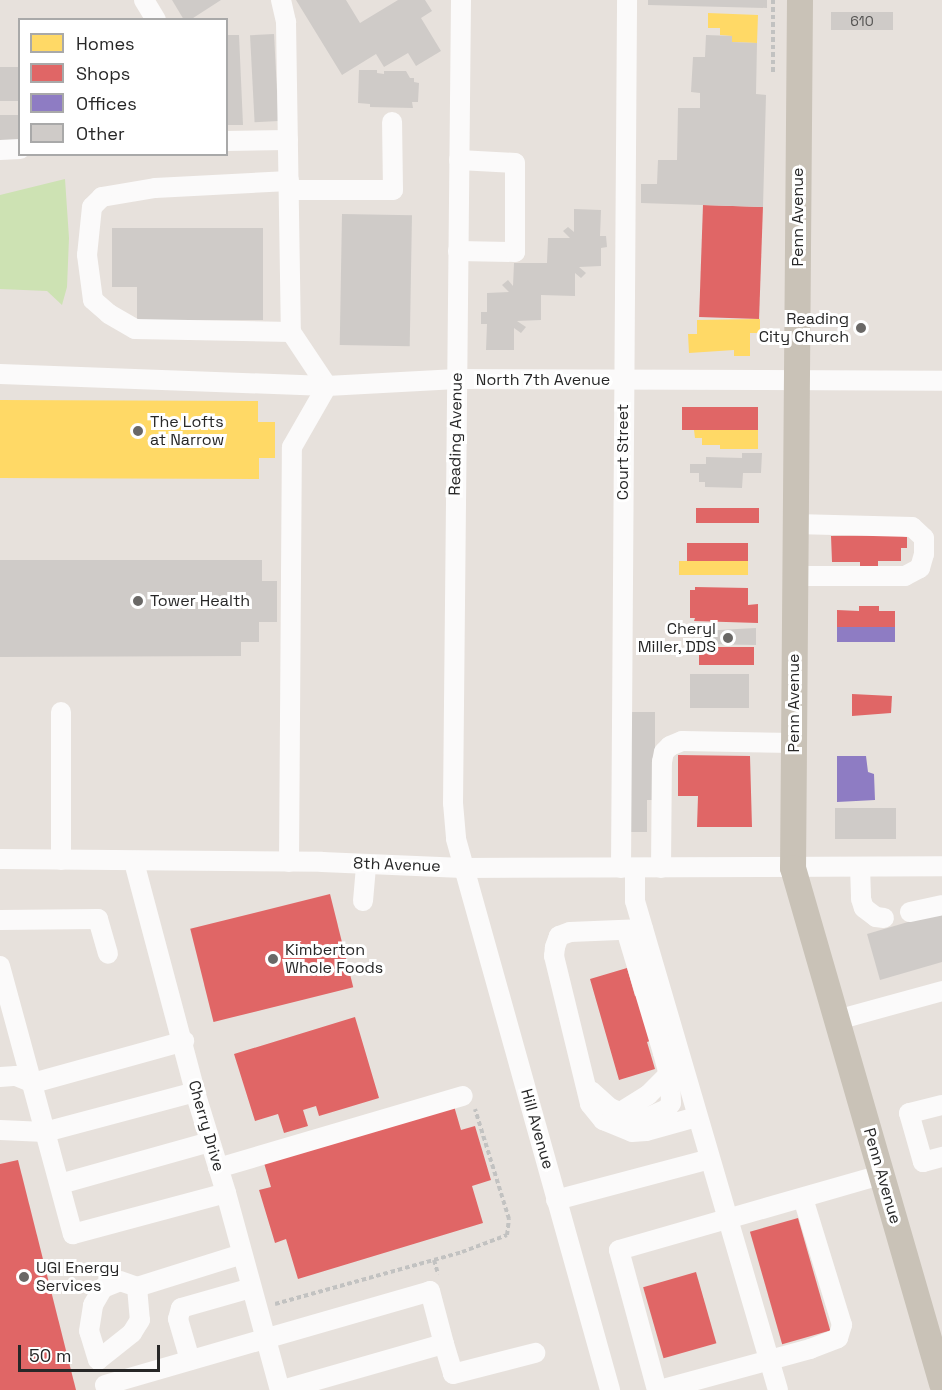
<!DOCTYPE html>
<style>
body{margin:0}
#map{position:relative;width:942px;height:1390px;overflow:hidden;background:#e7e1dc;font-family:"Space Grotesk",sans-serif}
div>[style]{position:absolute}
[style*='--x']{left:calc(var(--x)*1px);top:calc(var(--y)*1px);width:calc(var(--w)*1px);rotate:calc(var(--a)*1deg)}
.green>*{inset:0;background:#cde2b3}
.homes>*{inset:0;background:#ffd966;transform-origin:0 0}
.shops>*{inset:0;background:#e06666;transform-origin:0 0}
.offices>*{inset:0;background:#8e7cc3;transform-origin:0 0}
.building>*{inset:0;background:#cfcbc8;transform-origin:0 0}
.path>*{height:4px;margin-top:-2px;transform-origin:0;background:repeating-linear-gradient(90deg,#c2c2c1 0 4.5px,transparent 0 7.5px)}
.minor>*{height:20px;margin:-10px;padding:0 10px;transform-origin:10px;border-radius:10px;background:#fbfafa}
.major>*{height:26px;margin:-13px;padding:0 13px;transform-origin:13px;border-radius:13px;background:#c9c2b7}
.dots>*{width:16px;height:16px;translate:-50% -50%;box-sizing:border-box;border:3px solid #fff;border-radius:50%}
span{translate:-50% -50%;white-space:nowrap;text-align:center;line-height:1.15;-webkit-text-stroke:6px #fff;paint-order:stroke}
.number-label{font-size:14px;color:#525150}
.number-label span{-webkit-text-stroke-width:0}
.street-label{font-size:16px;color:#272727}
.poi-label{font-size:16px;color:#272727}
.right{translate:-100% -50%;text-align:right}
.left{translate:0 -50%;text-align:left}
.legend{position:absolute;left:18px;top:18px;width:210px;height:138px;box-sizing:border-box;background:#fff;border:2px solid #a9a9a9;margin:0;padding:8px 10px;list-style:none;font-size:18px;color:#272727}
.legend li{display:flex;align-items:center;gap:12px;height:30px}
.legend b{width:30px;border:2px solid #a9a9a9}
.scale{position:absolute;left:18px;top:1345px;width:142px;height:27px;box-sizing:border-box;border:3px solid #272727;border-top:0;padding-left:8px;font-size:18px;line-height:21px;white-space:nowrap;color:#272727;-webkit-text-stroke:4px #fff;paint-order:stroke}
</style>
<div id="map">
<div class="green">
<i style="clip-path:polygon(65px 179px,69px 238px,67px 287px,62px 305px,47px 291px,0 289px,0 195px)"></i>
</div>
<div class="homes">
<i style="clip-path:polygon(708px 13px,758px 15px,757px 43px,732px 42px,732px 36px,720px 35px,720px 28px,708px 28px)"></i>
<i style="clip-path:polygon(760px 319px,760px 333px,750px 333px,750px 356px,734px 356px,734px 350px,689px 353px,688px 334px,697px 334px,697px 320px)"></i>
<i style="clip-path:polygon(0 400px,258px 401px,258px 422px,275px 422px,275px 458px,259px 458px,259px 479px,0 478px)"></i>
<i style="clip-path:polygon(694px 430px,758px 430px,758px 449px,720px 449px,720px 445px,702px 445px,702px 438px,695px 438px)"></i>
<i style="left:679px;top:561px;width:69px;height:14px"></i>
</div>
<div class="shops">
<i style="left:703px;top:205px;width:60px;height:112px;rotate:2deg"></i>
<i style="left:682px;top:407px;width:76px;height:23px"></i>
<i style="left:759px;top:508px;width:15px;height:63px;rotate:90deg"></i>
<i style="clip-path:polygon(899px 535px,907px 537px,907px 548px,901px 548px,901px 561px,878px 561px,878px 566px,860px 567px,860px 562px,832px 562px,831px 536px)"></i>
<i style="left:748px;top:543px;width:18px;height:61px;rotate:90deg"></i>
<i style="clip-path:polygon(695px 587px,748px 588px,748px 605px,758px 604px,758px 623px,694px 621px,695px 618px,690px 618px,690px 590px,695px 590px)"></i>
<i style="clip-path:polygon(859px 606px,879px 606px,879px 611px,895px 611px,895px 627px,837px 627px,837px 610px,859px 611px)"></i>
<i style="left:699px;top:647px;width:55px;height:18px"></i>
<i style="clip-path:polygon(852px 694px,892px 696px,891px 713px,852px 716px)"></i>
<i style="clip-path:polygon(678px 755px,750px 756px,752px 827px,697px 827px,698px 796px,678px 796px)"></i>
<i style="left:330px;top:894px;width:96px;height:144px;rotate:76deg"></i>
<i style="clip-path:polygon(627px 968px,635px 996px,642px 994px,655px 1039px,647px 1042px,655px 1069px,619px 1080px,590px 979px)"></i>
<i style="clip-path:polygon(355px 1017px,379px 1098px,319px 1116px,316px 1106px,303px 1110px,308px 1126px,284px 1133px,278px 1114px,255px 1121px,234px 1054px)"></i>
<i style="clip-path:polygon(454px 1106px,461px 1130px,475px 1126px,491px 1180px,472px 1186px,483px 1223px,298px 1279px,286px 1239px,275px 1243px,259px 1190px,271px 1187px,264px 1163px)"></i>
<i style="clip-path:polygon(18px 1160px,76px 1390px,0 1390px,0 1164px)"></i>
<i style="left:798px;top:1218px;width:117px;height:50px;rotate:74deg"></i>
<i style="left:696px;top:1272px;width:74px;height:55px;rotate:74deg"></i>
</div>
<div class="offices">
<i style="left:837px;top:627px;width:58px;height:15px"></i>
<i style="clip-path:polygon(837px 756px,866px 756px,868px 772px,874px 774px,875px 800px,837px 802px)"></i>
</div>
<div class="building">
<i style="clip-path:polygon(172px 0,221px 0,190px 20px,184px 20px)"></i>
<i style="clip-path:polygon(296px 0,346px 0,360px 23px,398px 0,425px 0,432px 11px,421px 18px,441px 51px,416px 66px,408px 53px,384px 67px,376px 54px,342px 75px)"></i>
<i style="clip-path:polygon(648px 0,767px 0,767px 8px,648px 5px)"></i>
<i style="left:831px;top:12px;width:62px;height:18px"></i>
<i style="left:274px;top:34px;width:87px;height:24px;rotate:87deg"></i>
<i style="clip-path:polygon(226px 35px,239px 35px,243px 125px,226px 125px)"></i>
<i style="clip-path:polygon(706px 35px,732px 36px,732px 42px,757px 43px,756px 94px,766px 95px,763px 207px,641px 203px,641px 184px,657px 184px,658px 160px,677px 160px,678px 108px,700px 108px,700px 93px,691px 92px,693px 57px,705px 57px)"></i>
<i style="left:20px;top:67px;width:34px;height:20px;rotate:90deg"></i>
<i style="clip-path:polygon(359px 70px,377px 70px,377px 73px,384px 74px,384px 71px,406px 71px,410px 78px,414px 78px,414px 82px,419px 83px,418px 102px,412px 102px,413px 108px,370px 107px,370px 104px,358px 103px)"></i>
<i style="left:20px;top:115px;width:26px;height:20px;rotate:90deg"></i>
<i style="clip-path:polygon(574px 209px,601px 210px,600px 236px,606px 236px,607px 247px,601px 248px,601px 266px,579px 267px,586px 273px,581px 278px,575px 273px,575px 296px,541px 295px,541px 320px,517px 321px,526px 327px,521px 333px,514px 328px,514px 350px,486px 350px,487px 324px,481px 324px,481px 312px,487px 312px,487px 293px,509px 292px,502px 285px,508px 280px,513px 286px,514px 263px,547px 263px,548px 238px,570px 238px,563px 231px,568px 227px,574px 232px)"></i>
<i style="left:342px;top:214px;width:70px;height:131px;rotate:1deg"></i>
<i style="clip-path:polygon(112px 228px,263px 228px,263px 320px,137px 320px,137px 287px,112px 287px)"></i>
<i style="clip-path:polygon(742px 453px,762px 453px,761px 473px,743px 473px,742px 488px,705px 487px,705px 482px,699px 482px,699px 473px,690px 473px,690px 464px,706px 464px,706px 457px,742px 458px)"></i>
<i style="clip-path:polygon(0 560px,262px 560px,262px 581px,277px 581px,277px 622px,259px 622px,259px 642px,241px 642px,241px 656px,0 657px)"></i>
<i style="clip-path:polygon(756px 628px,756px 645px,701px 644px,700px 631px)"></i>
<i style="left:690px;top:674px;width:59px;height:34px"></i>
<i style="clip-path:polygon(626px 712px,655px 712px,655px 800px,647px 800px,647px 832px,626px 832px)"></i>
<i style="left:835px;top:808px;width:61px;height:31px"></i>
<i style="clip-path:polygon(942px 912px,942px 962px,880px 980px,867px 934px)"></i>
</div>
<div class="path">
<i style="--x:773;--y:0;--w:73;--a:90"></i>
<i style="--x:434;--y:1260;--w:15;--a:74"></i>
<i style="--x:275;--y:1304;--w:194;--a:-15.5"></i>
<i style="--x:462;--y:1252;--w:48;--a:-20.7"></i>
<i style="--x:507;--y:1235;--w:16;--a:-83"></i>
<i style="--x:509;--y:1219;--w:115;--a:-107.2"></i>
</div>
<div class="minor">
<i style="--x:144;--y:0;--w:23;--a:59"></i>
<i style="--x:281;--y:0;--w:23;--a:77"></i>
<i style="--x:286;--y:22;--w:310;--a:89.1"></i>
<i style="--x:291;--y:332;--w:65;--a:56.3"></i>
<i style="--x:461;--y:0;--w:803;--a:90.57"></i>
<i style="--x:453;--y:803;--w:36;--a:85"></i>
<i style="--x:456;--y:839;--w:572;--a:74.38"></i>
<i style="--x:226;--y:141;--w:62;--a:-0.9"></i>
<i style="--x:0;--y:150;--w:20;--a:-3"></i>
<i style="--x:289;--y:181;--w:134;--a:177"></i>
<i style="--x:155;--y:188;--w:54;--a:170.4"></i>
<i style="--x:102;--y:197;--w:14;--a:135"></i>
<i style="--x:92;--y:207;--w:48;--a:95.9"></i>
<i style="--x:87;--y:255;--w:45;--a:82.4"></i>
<i style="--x:93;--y:300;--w:21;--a:41"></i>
<i style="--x:109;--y:314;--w:30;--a:30"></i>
<i style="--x:135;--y:329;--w:156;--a:1.1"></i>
<i style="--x:289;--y:190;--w:104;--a:0"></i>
<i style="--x:393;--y:190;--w:68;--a:-90.8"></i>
<i style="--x:458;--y:251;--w:57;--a:1"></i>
<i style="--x:515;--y:252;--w:89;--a:-90"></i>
<i style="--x:515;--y:163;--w:56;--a:-176.9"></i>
<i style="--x:0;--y:374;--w:327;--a:2.1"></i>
<i style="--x:327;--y:386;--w:130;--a:-3.1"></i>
<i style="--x:457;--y:379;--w:485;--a:0.2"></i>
<i style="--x:795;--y:576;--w:110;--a:0"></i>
<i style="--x:905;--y:576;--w:17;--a:-28"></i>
<i style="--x:920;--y:568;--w:15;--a:-74"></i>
<i style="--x:924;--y:554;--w:16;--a:-90"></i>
<i style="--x:924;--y:538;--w:16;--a:-137"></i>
<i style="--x:912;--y:527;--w:117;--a:-178.5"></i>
<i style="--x:61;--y:712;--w:148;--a:90"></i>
<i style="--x:0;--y:859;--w:322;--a:0.5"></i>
<i style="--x:322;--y:862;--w:141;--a:2.4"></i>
<i style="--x:463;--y:868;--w:479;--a:-0.2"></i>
<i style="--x:134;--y:862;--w:238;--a:75.1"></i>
<i style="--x:195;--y:1092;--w:106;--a:72.9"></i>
<i style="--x:226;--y:1193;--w:204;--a:74.7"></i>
<i style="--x:289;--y:862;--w:415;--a:-89.6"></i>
<i style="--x:292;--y:447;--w:70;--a:-60.2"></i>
<i style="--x:860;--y:867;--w:32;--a:88"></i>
<i style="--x:861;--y:899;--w:9;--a:72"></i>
<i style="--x:864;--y:908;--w:15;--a:37"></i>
<i style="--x:876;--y:917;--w:8;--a:7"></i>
<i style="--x:621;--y:868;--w:868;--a:-89.6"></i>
<i style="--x:635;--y:868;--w:33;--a:90"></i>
<i style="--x:635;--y:901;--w:509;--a:73.7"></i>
<i style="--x:661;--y:868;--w:106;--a:-89.5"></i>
<i style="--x:662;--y:762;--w:10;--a:-79"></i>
<i style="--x:664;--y:752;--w:8;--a:-45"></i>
<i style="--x:670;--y:746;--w:13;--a:-23"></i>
<i style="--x:682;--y:741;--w:112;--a:1"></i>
<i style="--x:363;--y:901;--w:37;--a:-85"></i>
<i style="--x:910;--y:912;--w:33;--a:-12"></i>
<i style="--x:0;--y:920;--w:98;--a:-0.6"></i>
<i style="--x:98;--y:919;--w:36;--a:74"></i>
<i style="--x:643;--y:929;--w:73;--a:177.6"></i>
<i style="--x:570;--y:932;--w:12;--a:160"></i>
<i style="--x:559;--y:936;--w:12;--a:110"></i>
<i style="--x:555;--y:947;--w:9;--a:96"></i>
<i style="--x:554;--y:956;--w:152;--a:76.3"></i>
<i style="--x:590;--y:1104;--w:21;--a:51"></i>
<i style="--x:603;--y:1120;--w:31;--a:22"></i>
<i style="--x:632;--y:1132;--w:14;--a:-4"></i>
<i style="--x:646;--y:1131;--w:53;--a:-15.4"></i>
<i style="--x:0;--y:966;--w:278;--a:74.8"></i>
<i style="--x:73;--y:1234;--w:158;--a:-15"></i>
<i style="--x:837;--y:1020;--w:109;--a:-15.4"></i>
<i style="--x:0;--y:1077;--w:16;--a:-4"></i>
<i style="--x:16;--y:1076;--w:18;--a:22"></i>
<i style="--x:33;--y:1083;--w:157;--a:-15.5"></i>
<i style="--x:591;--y:1091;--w:25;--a:42"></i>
<i style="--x:610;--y:1108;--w:21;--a:23"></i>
<i style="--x:629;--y:1116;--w:20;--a:3"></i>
<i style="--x:649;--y:1117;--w:20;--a:-24"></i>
<i style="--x:667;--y:1109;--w:7;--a:-56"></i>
<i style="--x:671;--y:1103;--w:24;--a:-92"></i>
<i style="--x:670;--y:1079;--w:27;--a:-105"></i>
<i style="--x:663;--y:1053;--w:128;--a:-106.7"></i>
<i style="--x:942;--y:1105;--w:34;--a:166"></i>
<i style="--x:909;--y:1113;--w:51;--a:74.1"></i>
<i style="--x:923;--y:1162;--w:20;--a:-15"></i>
<i style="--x:619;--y:1113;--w:34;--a:-32"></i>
<i style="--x:648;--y:1095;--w:30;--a:-45"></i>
<i style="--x:0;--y:1130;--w:45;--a:2.5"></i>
<i style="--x:45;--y:1132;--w:155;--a:-14.9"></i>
<i style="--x:218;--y:1168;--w:255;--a:-16.4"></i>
<i style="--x:60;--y:1184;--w:155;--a:-15.7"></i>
<i style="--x:556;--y:1200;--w:159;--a:-14.9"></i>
<i style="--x:137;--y:1287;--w:33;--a:85"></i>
<i style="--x:140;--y:1320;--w:15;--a:122"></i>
<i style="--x:132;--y:1333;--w:43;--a:141.5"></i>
<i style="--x:98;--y:1360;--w:30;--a:-107"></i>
<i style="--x:89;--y:1331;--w:26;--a:-81"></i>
<i style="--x:93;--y:1305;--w:20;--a:-60"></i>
<i style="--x:103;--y:1288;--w:18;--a:-22"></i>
<i style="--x:120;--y:1281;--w:18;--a:19"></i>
<i style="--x:137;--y:1287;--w:110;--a:-17.4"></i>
<i style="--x:190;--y:1360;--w:43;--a:-106.3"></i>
<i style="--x:178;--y:1319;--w:11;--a:-75"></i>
<i style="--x:181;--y:1308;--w:73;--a:-15.9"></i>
<i style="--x:105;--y:1385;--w:338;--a:-16.1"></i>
<i style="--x:430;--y:1291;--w:55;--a:75.2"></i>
<i style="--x:282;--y:1390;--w:168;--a:-15.9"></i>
<i style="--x:444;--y:1344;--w:31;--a:73"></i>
<i style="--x:453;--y:1374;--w:85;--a:-14.4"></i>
<i style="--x:657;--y:1390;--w:145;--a:-105.2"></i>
<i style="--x:619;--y:1250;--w:273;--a:-16"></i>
<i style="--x:660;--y:1390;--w:156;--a:-15.3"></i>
<i style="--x:810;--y:1349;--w:30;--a:-21"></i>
<i style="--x:838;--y:1338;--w:14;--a:-73"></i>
<i style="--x:842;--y:1325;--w:133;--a:-107.1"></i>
</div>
<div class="major">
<i style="--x:800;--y:0;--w:868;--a:90.46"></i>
<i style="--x:793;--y:868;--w:537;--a:73.89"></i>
</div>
<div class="dots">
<i style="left:861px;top:328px;background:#6a6866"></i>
<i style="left:138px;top:431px;background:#6a6866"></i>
<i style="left:138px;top:601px;background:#6a6866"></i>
<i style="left:728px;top:638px;background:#6a6866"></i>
<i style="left:273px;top:959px;background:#6a6866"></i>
<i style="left:24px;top:1277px;background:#6a6866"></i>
</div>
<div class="number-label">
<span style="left:862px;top:21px">610</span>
</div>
<div class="street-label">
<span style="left:798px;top:217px;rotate:-90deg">Penn Avenue</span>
<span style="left:543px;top:380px">North 7th Avenue</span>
<span style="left:456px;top:434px;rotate:-89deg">Reading Avenue</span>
<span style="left:623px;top:452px;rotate:-90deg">Court Street</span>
<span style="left:794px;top:703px;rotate:-90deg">Penn Avenue</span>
<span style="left:397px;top:865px;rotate:2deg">8th Avenue</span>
<span style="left:206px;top:1126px;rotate:74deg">Cherry Drive</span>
<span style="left:537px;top:1129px;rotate:74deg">Hill Avenue</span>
<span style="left:882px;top:1176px;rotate:74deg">Penn Avenue</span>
</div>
<div class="poi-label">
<span class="right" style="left:849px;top:328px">Reading<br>City Church</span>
<span class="left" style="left:150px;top:431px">The Lofts<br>at Narrow</span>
<span class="left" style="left:150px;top:601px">Tower Health</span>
<span class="right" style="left:716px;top:638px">Cheryl<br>Miller, DDS</span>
<span class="left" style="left:285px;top:959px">Kimberton<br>Whole Foods</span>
<span class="left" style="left:36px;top:1277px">UGI Energy<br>Services</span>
</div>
<ul class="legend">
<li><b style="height:16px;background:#ffd966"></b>Homes</li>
<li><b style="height:16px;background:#e06666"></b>Shops</li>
<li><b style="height:16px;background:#8e7cc3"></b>Offices</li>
<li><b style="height:16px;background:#cfcbc8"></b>Other</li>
</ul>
<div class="scale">50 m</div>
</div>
